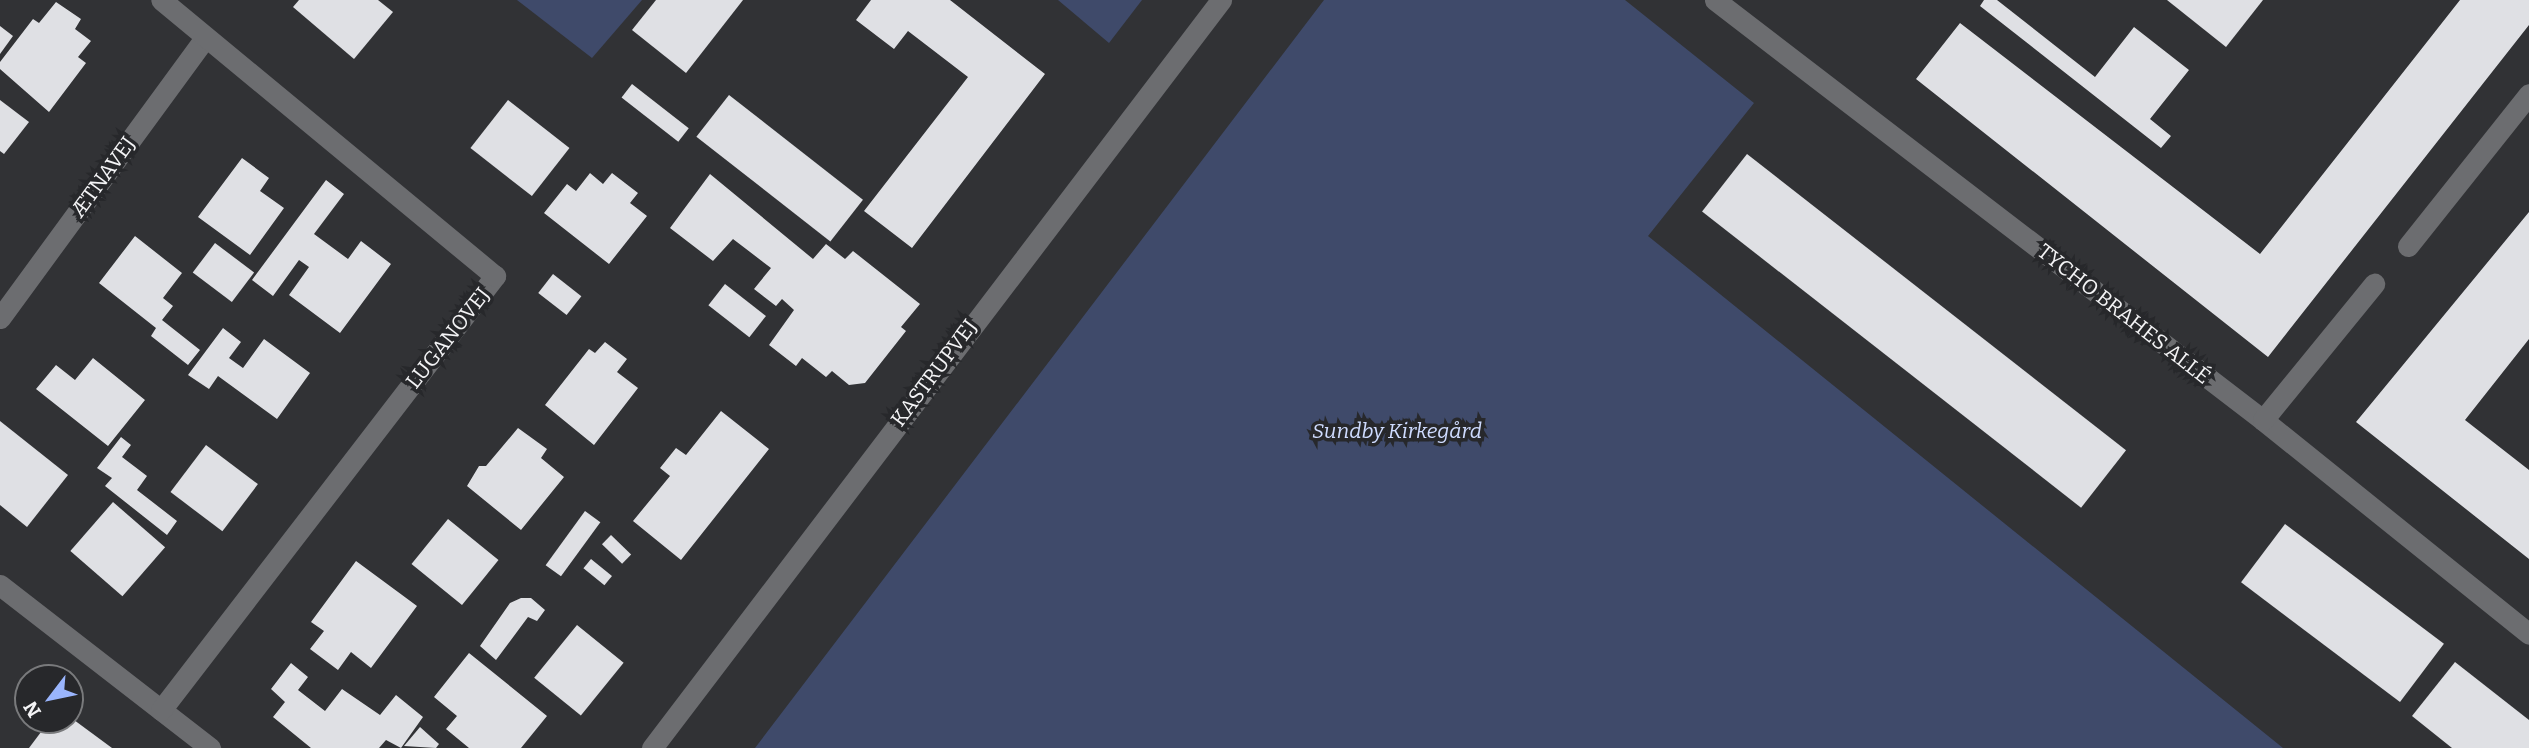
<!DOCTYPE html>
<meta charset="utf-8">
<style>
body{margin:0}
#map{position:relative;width:2529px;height:748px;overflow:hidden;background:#313235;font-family:Bitter,serif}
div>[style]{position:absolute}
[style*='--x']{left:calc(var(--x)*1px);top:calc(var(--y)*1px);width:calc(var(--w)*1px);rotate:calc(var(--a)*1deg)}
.green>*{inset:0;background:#3f4a6a}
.building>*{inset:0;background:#dfe0e4;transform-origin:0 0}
.minor>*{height:21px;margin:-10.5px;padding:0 10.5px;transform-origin:10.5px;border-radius:10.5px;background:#6c6d70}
span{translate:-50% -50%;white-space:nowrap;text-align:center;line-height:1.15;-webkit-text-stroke:7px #27282b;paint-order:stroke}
.street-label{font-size:21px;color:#f4f4f6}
.park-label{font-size:21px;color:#cfdcff;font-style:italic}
.north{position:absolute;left:14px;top:664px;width:70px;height:70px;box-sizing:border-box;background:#27282b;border:2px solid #797a7c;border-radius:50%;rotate:238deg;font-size:19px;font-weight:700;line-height:28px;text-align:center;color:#f4f4f6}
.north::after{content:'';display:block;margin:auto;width:24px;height:32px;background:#9ab5fd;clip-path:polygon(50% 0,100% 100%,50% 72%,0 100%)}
</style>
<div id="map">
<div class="green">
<i style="clip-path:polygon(517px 0,642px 0,592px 58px)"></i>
<i style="clip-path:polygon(1058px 0,1142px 0,1109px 43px)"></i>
<i style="clip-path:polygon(1324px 0,1625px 0,1754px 103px,1648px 236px,2283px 748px,755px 748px)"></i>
</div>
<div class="building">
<i style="clip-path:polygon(299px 0,378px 0,393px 12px,354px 59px,293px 7px)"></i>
<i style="clip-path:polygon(656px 0,743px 0,686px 73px,632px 30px)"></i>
<i style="clip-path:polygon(871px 0,950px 0,1045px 74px,912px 248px,864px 211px,968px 77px,908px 31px,894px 49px,856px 20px)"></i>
<i style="clip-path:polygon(1984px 0,1997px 0,2095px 77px,2134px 27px,2189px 70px,2150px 119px,2171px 136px,2161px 148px,1980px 6px)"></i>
<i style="clip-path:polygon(2167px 0,2263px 0,2226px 47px)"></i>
<i style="clip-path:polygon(2460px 0,2529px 0,2529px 25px,2268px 357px,1916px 79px,1960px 23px,2260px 254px)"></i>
<i style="clip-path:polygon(56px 2px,81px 19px,75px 29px,91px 41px,78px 57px,86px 63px,49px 112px,0 69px,0 62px,33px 19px,39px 23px)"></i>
<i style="clip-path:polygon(0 26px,13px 36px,0 54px)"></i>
<i style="left:632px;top:84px;width:72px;height:17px;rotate:38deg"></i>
<i style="left:729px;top:95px;width:170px;height:53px;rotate:38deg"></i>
<i style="clip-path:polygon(0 100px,29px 122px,4px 154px,0 151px)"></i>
<i style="left:508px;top:100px;width:78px;height:61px;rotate:38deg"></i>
<i style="left:1747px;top:154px;width:481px;height:73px;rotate:38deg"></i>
<i style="clip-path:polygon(242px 158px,269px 178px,260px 191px,284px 208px,250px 255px,198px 217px)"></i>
<i style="clip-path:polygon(590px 173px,603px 184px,612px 173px,638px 193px,630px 203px,647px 216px,609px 264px,544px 213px,567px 184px,576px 191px)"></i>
<i style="clip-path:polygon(710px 174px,813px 259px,826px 244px,845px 259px,853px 251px,920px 304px,901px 327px,906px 331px,865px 383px,849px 385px,832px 371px,826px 377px,802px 358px,796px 366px,769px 345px,794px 310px,782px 299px,776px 306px,754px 289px,771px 268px,733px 239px,713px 261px,670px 228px)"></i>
<i style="clip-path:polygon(326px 180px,344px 194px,314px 234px,348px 259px,361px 241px,391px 264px,340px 333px,289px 295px,309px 267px,299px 260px,273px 296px,252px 280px)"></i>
<i style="clip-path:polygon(2529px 212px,2529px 339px,2465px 420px,2529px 470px,2529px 559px,2356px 422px)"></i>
<i style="clip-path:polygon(135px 236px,182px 273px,163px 298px,173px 306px,162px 320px,200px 350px,188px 365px,151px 336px,156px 328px,99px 283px)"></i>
<i style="left:215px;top:243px;width:49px;height:37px;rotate:37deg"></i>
<i style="left:553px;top:274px;width:36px;height:24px;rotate:38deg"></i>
<i style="left:725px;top:284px;width:52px;height:27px;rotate:38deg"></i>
<i style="clip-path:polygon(223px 328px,241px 342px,229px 358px,243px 368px,264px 339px,310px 373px,277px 419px,218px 376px,209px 389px,188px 375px)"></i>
<i style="clip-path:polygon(605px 342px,627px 359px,617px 372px,638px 388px,594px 445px,545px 405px,589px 349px,595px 353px)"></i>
<i style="clip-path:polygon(93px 358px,145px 400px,108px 446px,36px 389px,56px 365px,75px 380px)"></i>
<i style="clip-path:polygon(721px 411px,769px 449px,681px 560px,633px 521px,670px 476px,660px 468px,676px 448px,686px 455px)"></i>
<i style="clip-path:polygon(0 421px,68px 475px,27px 527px,0 505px)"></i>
<i style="clip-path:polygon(518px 428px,547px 449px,541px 458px,564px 477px,521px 530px,467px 486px,479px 466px,486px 466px)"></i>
<i style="clip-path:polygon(121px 437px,131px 445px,122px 457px,147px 476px,137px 490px,177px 521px,167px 535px,105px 486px,112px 478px,97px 468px)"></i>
<i style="left:206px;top:445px;width:65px;height:59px;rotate:37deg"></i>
<i style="left:113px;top:502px;width:69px;height:65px;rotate:41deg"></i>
<i style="left:585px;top:511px;width:19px;height:67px;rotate:36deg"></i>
<i style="left:448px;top:519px;width:65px;height:58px;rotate:39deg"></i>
<i style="left:2285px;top:524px;width:199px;height:73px;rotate:37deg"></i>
<i style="left:611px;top:535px;width:28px;height:13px;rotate:44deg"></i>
<i style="left:591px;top:559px;width:27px;height:12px;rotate:39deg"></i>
<i style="clip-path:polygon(356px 561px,417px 606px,371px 668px,351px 652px,338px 670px,310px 649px,324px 631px,311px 622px)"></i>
<i style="clip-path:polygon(521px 598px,531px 598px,545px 610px,537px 621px,528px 617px,496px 660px,480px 646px,510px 603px)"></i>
<i style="left:577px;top:625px;width:60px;height:68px;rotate:39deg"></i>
<i style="clip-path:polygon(469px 653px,547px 716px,521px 748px,469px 748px,446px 729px,457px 716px,434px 697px)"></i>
<i style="clip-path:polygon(2455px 662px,2529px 720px,2529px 748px,2452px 748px,2412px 716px)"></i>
<i style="clip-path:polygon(291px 663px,308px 677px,298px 690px,325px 711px,342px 689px,380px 715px,396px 695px,423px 717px,401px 748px,386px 740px,379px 748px,311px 748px,273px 717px,285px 702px,271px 689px)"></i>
<i style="clip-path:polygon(70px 717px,112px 748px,29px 748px,50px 720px)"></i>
<i style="clip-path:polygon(420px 727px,439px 744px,436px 748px,404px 746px)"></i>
</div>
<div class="minor">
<i style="--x:1715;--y:0;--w:690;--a:37.47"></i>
<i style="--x:2263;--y:420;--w:341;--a:38.8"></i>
<i style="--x:2408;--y:246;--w:194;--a:-51.5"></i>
<i style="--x:0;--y:318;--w:348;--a:-53.8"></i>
<i style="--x:2263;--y:420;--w:176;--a:-50.8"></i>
<i style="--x:0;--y:585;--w:266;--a:37.8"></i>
<i style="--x:161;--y:710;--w:548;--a:-52.42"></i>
<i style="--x:495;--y:276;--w:433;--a:-140.4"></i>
<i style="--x:652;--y:748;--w:940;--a:-52.74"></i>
</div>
<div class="street-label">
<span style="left:103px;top:177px;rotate:-54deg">ÆTNAVEJ</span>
<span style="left:2124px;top:314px;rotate:38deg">TYCHO BRAHES ALLÉ</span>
<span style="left:448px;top:338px;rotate:-52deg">LUGANOVEJ</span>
<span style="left:934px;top:373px;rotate:-53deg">KASTRUPVEJ</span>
</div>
<div class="park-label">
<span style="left:1397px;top:431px">Sundby Kirkegård</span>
</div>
<div class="north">N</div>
</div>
